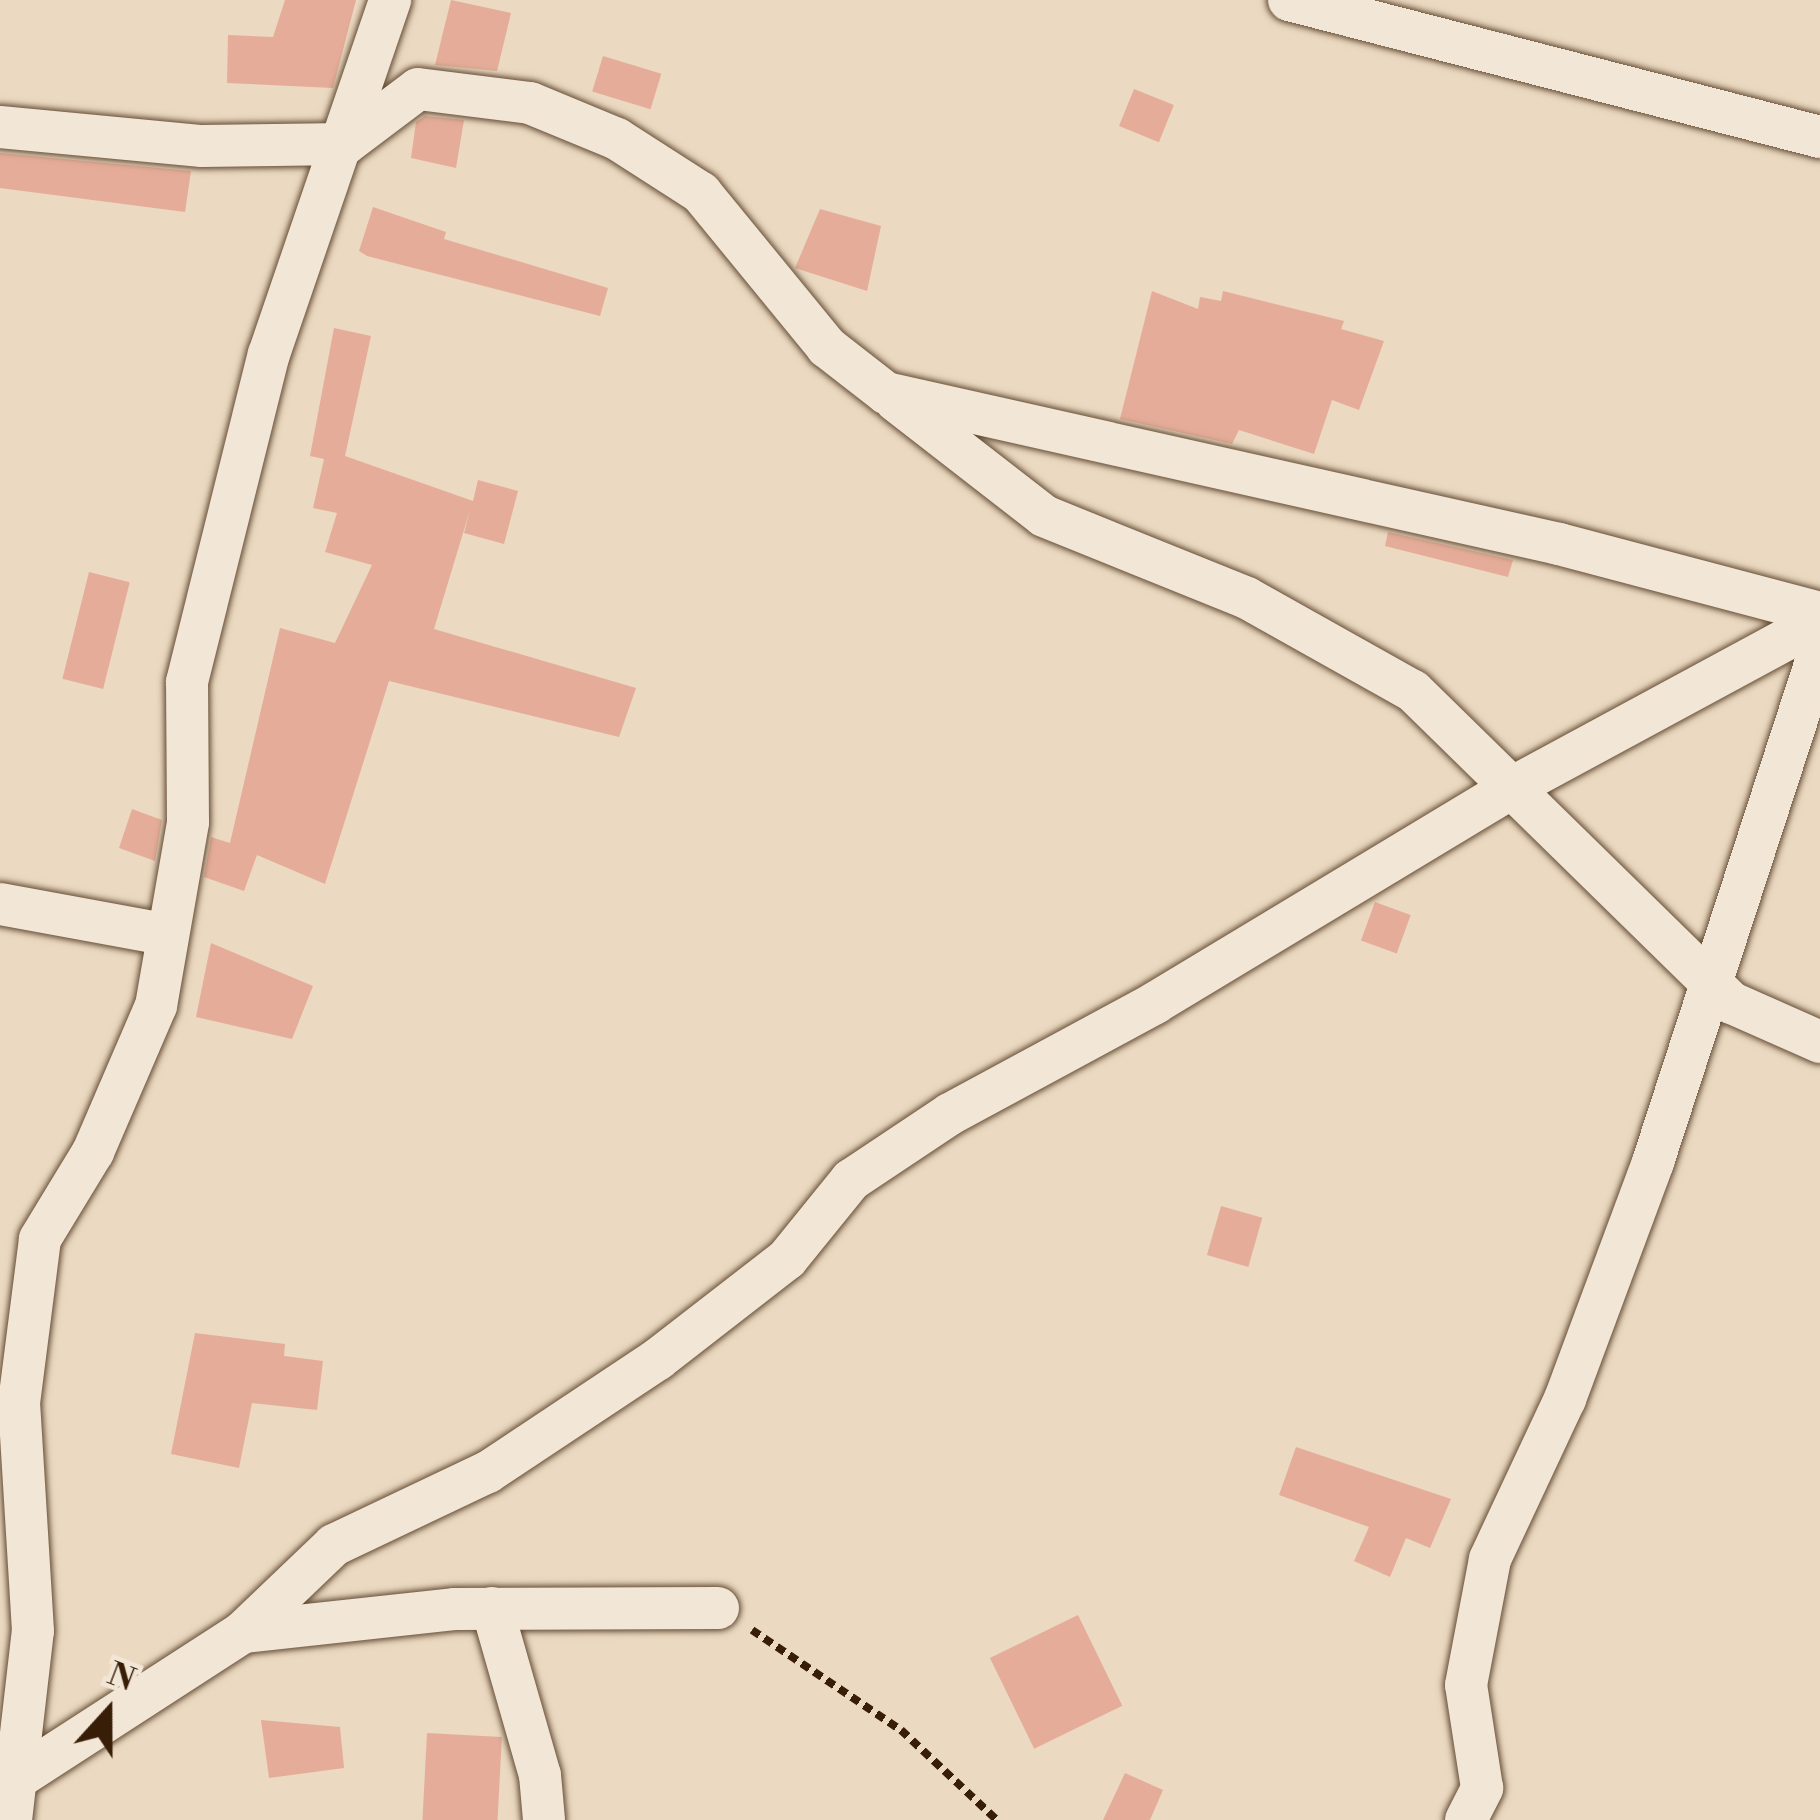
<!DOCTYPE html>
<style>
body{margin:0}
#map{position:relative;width:1820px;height:1820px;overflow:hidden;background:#ebd9c1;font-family:"Libre Bodoni",serif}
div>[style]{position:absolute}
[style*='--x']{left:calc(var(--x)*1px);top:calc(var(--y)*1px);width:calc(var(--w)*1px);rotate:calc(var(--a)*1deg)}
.building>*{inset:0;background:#e5ad99;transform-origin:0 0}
.path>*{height:8px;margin-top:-4px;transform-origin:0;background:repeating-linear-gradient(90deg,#381e06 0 9px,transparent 0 15px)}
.roads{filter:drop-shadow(0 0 3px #654d35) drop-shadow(0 0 3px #654d35)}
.street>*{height:42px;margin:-21px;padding:0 21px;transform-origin:21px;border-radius:21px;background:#f2e6d7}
span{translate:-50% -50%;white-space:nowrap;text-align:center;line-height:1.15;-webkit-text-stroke:9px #f2e6d7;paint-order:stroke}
.north{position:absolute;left:48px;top:1652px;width:120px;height:120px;-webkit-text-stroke:9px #f2e6d7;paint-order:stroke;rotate:21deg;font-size:33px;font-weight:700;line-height:48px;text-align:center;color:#381e06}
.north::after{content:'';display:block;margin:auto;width:42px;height:54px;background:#381e06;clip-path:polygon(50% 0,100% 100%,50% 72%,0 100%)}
</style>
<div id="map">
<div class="building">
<i style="clip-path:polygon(285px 0,356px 0,333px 88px,227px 83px,228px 35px,273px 37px)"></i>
<i style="clip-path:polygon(451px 0,511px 13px,497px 71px,435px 65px)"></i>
<i style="left:603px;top:56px;width:61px;height:37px;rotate:17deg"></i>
<i style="left:1134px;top:89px;width:43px;height:40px;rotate:22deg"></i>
<i style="clip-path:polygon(425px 116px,464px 120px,456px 168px,411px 158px,416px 122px)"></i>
<i style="clip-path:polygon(0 153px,191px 171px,185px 212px,0 188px)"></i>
<i style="clip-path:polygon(373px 207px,446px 232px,444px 239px,608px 288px,600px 316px,367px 256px,359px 251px)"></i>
<i style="clip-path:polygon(820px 209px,881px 226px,867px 291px,795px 268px)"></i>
<i style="clip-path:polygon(1152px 291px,1198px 309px,1200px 297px,1221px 301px,1223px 291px,1344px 321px,1341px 329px,1384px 341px,1359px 410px,1332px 400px,1314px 454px,1239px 430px,1232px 444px,1120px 419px)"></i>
<i style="clip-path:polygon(334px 328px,371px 336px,345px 456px,473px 501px,478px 480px,518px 491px,504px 544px,464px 533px,470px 510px,434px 629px,636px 688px,619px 737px,389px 681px,325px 884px,257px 855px,244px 891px,204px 877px,211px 837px,230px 843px,280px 628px,335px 643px,372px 565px,325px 552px,337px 513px,313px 508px,324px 459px,310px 456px)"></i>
<i style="clip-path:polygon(1388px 532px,1513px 560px,1508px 577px,1385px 546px)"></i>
<i style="left:89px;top:572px;width:42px;height:110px;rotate:14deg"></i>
<i style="clip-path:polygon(132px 809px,162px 820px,155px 861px,119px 848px)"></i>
<i style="left:1375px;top:902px;width:38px;height:41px;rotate:20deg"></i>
<i style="clip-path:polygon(211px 943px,313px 986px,292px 1039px,196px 1017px)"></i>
<i style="left:1221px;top:1206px;width:43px;height:51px;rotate:16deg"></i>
<i style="clip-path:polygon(195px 1333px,285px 1344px,284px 1356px,323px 1361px,317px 1410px,252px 1403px,239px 1468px,171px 1454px)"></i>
<i style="clip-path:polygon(1296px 1447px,1451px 1499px,1430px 1548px,1406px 1538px,1390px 1577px,1354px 1561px,1369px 1527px,1279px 1495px)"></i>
<i style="left:1078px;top:1615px;width:101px;height:98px;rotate:64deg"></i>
<i style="clip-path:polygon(261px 1720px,340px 1727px,344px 1768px,269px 1778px)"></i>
<i style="left:427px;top:1733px;width:75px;height:87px;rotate:3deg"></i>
<i style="clip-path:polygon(1125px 1773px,1163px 1790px,1150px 1820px,1103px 1820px)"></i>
</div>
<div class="path">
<i style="--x:752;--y:1630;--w:179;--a:33.9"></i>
<i style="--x:901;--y:1730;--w:132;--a:43.2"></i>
</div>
<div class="roads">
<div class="street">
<i style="--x:1289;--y:0;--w:548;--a:14.47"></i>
<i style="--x:0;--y:127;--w:203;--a:5.4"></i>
<i style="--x:202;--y:146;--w:143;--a:-0.8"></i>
<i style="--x:345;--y:144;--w:91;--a:-37"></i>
<i style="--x:418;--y:89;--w:113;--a:7.1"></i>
<i style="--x:530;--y:103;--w:94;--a:22.5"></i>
<i style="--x:617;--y:139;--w:100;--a:32.7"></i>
<i style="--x:701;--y:193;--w:199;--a:50.7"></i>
<i style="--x:827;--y:347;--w:75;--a:37.9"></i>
<i style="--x:886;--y:393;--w:690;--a:12.65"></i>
<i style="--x:1559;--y:544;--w:270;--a:14.8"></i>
<i style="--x:896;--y:401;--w:187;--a:37.8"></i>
<i style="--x:1044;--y:516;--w:219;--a:22"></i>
<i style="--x:1247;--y:598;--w:190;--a:29.3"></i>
<i style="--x:1413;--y:691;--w:446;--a:44.4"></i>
<i style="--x:1732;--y:1003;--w:96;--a:23.9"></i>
<i style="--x:0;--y:904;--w:167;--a:10.4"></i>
<i style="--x:492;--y:1608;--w:174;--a:74"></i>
<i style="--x:540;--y:1775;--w:45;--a:84.9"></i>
<i style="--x:243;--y:1632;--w:126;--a:-43.7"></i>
<i style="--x:334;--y:1545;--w:170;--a:-25.4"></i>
<i style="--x:488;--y:1472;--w:204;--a:-33.6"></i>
<i style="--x:658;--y:1359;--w:163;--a:-37.8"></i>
<i style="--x:787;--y:1259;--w:102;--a:-51"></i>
<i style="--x:851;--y:1180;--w:119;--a:-33.7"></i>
<i style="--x:950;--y:1114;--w:233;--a:-28.4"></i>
<i style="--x:1155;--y:1003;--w:420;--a:-31.1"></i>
<i style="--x:1515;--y:786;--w:347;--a:-28.4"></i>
<i style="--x:16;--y:1779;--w:270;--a:-32.9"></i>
<i style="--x:243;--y:1632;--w:212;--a:-6.2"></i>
<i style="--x:454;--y:1609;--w:264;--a:-0.2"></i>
<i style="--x:11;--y:1820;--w:190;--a:-83.4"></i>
<i style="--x:33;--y:1631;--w:228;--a:-93.5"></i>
<i style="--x:19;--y:1403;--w:165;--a:-82.7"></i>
<i style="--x:40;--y:1239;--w:102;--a:-58.7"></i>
<i style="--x:93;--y:1152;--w:159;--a:-66.7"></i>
<i style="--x:156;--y:1006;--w:187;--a:-80.1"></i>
<i style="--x:188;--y:822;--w:140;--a:-90.4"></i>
<i style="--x:187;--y:682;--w:338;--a:-76"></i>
<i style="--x:269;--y:354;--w:374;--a:-71.1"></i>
<i style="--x:1466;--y:1820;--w:36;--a:-63"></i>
<i style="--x:1482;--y:1788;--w:104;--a:-98.8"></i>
<i style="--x:1466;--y:1685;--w:128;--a:-79.2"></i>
<i style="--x:1490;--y:1559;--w:177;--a:-64.9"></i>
<i style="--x:1565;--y:1399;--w:253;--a:-69.6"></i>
<i style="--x:1653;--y:1162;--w:539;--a:-71.97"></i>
</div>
</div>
<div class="north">N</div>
</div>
